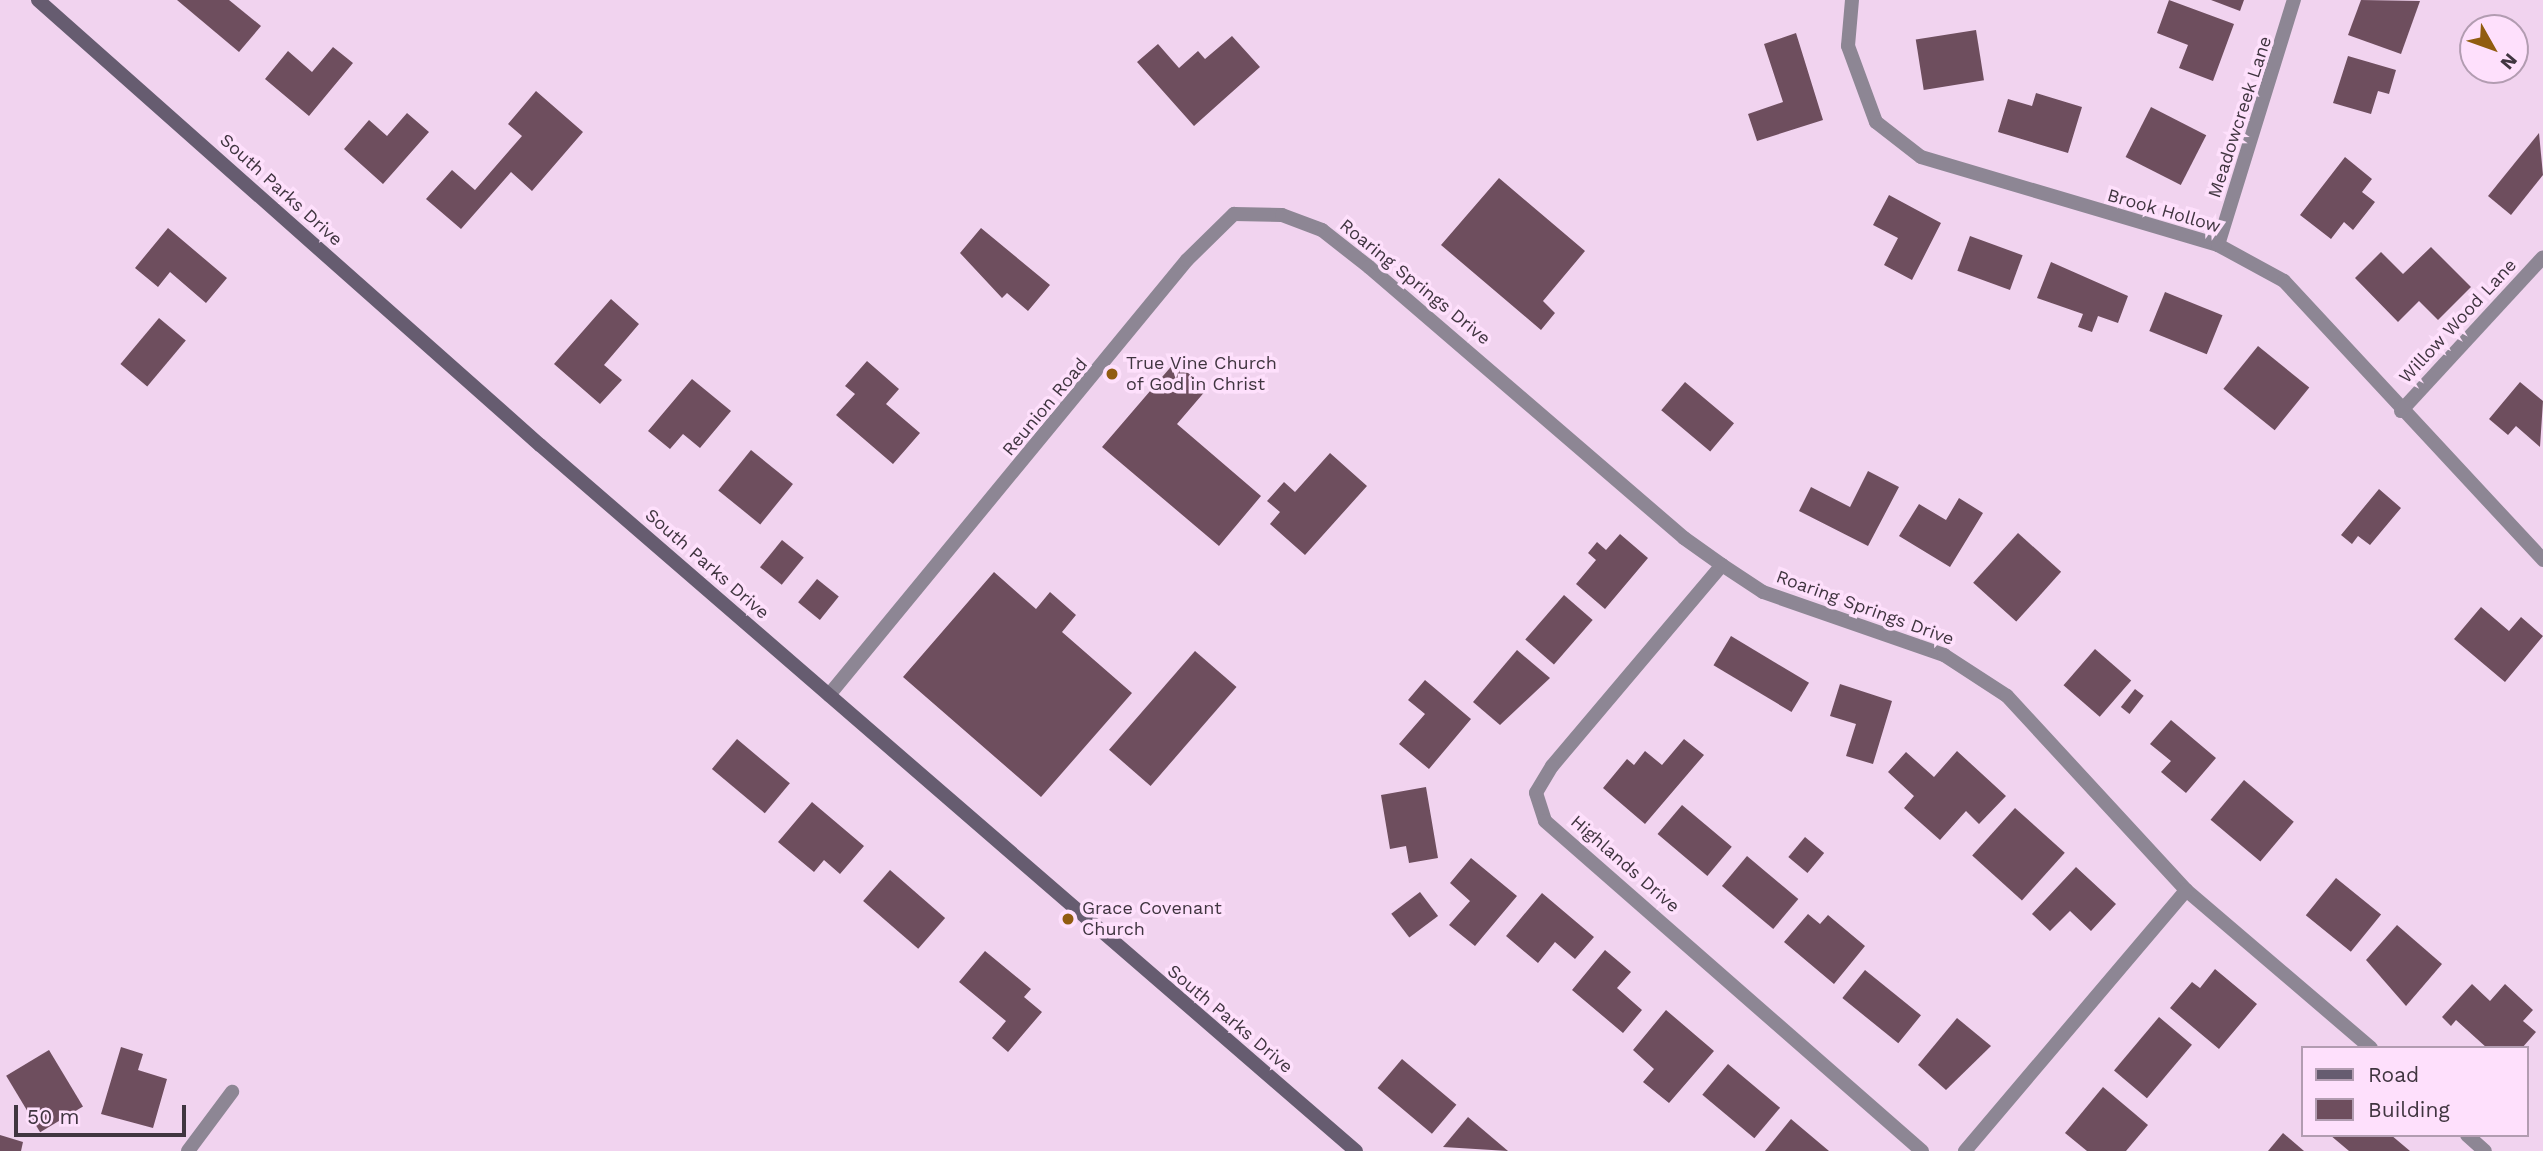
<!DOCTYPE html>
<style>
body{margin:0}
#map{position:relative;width:2543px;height:1151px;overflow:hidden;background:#f1d3ef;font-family:"Work Sans",sans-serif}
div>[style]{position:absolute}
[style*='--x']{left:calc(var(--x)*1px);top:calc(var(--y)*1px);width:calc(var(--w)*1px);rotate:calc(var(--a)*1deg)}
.building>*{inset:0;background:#6e4e5e;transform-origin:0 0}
.street>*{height:14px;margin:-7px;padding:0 7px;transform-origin:7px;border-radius:7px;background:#8d8694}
.secondary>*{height:14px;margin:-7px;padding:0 7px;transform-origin:7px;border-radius:7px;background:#665c70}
.dots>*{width:19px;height:19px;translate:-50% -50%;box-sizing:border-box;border:4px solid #fee0fc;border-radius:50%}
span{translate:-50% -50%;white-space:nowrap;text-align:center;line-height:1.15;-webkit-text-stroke:7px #fee0fc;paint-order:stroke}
.street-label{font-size:18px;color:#403540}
.poi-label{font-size:18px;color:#403540}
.left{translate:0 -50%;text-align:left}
.legend{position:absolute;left:2301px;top:1046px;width:228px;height:91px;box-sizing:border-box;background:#fee0fc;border:2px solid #b29cb1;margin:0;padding:9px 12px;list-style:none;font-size:21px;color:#403540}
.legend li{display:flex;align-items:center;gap:14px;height:35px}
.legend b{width:35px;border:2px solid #b29cb1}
.north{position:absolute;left:2459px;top:14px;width:70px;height:70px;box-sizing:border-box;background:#fee0fc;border:2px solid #b29cb1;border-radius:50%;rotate:130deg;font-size:19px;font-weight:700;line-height:28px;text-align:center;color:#403540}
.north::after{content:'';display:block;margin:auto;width:24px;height:32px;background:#915c10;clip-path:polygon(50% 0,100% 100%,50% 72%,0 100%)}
.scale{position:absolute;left:14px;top:1105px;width:172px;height:32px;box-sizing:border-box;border:4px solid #403540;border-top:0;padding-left:9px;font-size:21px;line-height:24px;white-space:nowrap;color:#403540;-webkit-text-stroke:5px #fee0fc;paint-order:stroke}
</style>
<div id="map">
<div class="building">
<i style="clip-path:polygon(177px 0,229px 0,261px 26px,239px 52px)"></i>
<i style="clip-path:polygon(2169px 0,2234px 24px,2213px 81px,2179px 68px,2188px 45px,2157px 33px)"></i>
<i style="clip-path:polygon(2211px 0,2244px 0,2240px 11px)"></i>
<i style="clip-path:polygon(2361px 0,2420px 1px,2401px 54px,2348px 35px)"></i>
<i style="left:1976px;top:30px;width:51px;height:61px;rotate:81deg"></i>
<i style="clip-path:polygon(1796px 33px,1823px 120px,1757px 141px,1748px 114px,1783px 102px,1764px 44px)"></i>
<i style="clip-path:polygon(1232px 36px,1260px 67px,1194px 126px,1137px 62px,1158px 44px,1179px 68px,1198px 51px,1205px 59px)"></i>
<i style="clip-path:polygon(333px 47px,353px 63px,309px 116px,265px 79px,288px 51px,312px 72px)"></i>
<i style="clip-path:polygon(2348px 56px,2396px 70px,2389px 94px,2378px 91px,2371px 114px,2333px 103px)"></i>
<i style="clip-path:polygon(536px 91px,583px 132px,532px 191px,511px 172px,461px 229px,426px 199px,452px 170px,475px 190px,522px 136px,508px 124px)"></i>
<i style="clip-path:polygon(2036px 93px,2082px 107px,2068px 153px,1998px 132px,2008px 99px,2032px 106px)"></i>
<i style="left:2151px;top:107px;width:62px;height:56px;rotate:27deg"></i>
<i style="clip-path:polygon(407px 113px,429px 132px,383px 184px,344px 149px,369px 120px,387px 136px)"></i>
<i style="clip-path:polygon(2539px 133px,2543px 175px,2511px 215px,2488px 196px)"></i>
<i style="clip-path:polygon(2345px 157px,2372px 179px,2362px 192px,2375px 202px,2353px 230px,2344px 222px,2331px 239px,2300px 215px)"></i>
<i style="clip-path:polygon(1499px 178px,1585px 251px,1543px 301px,1555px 313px,1541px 330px,1441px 245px)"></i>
<i style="clip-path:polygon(1889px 195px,1941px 223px,1912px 280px,1884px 265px,1898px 238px,1873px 225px)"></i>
<i style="clip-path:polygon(168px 228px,227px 278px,206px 303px,170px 272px,158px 287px,135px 268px)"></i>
<i style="clip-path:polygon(981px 228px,1050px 285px,1028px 311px,1007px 293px,1002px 298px,960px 253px)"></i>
<i style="left:1970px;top:236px;width:56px;height:37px;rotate:20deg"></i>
<i style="clip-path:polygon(2431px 247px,2471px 287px,2438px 320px,2419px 301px,2398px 322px,2355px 278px,2381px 252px,2403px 274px)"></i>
<i style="clip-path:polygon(2051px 262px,2128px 296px,2118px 323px,2098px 316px,2092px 332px,2078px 327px,2083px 314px,2037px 298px)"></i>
<i style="left:2165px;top:292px;width:62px;height:42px;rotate:22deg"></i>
<i style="clip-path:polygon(611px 299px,639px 324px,604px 365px,622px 380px,600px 404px,554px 364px)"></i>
<i style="left:159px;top:318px;width:35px;height:60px;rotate:40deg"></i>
<i style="left:2258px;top:346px;width:66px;height:55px;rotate:39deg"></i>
<i style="clip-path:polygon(867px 361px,899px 389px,886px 404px,920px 433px,893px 464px,836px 415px,855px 394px,845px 386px)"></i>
<i style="clip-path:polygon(1175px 362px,1207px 389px,1177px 424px,1261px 496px,1219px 546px,1102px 447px)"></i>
<i style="clip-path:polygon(692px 379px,731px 411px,700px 448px,683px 434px,670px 449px,648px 431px)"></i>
<i style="left:1685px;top:382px;width:64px;height:37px;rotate:40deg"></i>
<i style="clip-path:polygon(2520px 382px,2543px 401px,2540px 447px,2516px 426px,2508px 435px,2489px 419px)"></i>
<i style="left:751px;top:450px;width:54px;height:52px;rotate:39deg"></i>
<i style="clip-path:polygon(1330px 453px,1367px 486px,1305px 555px,1270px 524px,1280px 512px,1267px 501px,1284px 482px,1295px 492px)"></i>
<i style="clip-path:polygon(1868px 471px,1899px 487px,1868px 546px,1799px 511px,1811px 487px,1850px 507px)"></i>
<i style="clip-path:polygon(2379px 489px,2401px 508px,2370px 545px,2358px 536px,2352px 544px,2341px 535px)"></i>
<i style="clip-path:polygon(1959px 498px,1983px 513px,1950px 567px,1899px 536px,1919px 504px,1946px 520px)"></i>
<i style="left:2018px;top:533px;width:58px;height:67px;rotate:42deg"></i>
<i style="clip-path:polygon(1620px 534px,1648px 558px,1605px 609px,1576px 584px,1596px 560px,1588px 553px,1597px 542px,1606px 550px)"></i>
<i style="left:782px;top:540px;width:28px;height:35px;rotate:39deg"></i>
<i style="clip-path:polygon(994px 572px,1036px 609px,1050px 592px,1076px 615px,1062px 632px,1132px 693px,1041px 797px,903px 677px)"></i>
<i style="left:817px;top:579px;width:28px;height:30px;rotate:39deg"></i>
<i style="left:1564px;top:595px;width:38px;height:59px;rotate:41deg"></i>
<i style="clip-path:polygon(2481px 607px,2509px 631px,2521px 617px,2543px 636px,2505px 682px,2454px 639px)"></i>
<i style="left:1731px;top:636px;width:91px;height:34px;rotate:31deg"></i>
<i style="left:2095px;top:649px;width:48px;height:48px;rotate:41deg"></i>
<i style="clip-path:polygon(1517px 650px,1550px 678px,1500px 725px,1473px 702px)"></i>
<i style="left:1195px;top:651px;width:55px;height:131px;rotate:41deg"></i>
<i style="clip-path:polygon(1425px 680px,1471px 719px,1429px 769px,1399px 744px,1425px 714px,1408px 700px)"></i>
<i style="clip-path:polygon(1840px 684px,1892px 701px,1873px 764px,1846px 756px,1856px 724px,1830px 716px)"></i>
<i style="left:2135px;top:689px;width:11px;height:23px;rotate:38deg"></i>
<i style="clip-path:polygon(2171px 720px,2216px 758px,2186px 793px,2161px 772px,2171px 761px,2150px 744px)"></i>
<i style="left:737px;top:739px;width:69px;height:39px;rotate:40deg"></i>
<i style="clip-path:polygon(1684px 739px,1704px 755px,1645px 824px,1603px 788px,1627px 759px,1634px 765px,1645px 751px,1662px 765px)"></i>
<i style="clip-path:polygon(1957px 751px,2006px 796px,1979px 824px,1966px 811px,1940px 840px,1904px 808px,1914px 796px,1888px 772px,1906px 752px,1934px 777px)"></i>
<i style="left:2244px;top:780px;width:65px;height:52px;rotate:40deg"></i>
<i style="clip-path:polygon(1426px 787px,1438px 858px,1409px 863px,1406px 846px,1390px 849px,1381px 795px)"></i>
<i style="clip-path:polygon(812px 802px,864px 846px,840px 874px,824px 860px,814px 872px,778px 842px)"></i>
<i style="left:1682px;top:805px;width:65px;height:38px;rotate:40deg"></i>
<i style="left:2015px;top:808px;width:67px;height:64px;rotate:42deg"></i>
<i style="left:1805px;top:837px;width:25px;height:26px;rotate:40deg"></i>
<i style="left:1747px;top:856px;width:67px;height:39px;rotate:40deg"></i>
<i style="clip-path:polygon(1471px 858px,1517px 896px,1475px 946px,1449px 925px,1470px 901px,1450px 883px)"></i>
<i style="clip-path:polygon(2076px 867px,2116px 904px,2091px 931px,2070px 911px,2050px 931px,2032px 914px)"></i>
<i style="left:890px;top:870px;width:73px;height:41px;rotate:41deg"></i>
<i style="left:2336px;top:878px;width:58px;height:48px;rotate:39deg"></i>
<i style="left:1420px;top:892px;width:30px;height:36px;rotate:53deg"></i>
<i style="clip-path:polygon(1542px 893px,1594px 937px,1575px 959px,1555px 942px,1538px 963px,1506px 936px)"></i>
<i style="clip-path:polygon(1808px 914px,1820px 924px,1828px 915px,1865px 946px,1834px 984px,1784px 942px)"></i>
<i style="clip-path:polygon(2397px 925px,2442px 964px,2406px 1006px,2366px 960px)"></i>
<i style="clip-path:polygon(1605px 950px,1631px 972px,1617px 988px,1642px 1010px,1623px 1033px,1572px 990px)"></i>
<i style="clip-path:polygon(985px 951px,1031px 989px,1024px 997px,1042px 1012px,1008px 1052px,992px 1038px,1006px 1021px,959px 982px)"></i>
<i style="clip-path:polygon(2215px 969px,2257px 1004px,2219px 1049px,2170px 1008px,2192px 982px,2200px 988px)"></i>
<i style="left:1865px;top:970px;width:72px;height:36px;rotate:39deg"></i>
<i style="clip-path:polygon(2472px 984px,2490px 1001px,2505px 984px,2533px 1010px,2523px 1021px,2536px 1032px,2522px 1048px,2487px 1048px,2456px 1020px,2451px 1026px,2442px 1017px)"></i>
<i style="clip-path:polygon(1666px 1010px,1714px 1051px,1669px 1103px,1643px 1082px,1654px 1069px,1633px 1050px)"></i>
<i style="left:2159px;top:1017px;width:43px;height:70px;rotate:40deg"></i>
<i style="clip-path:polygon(1957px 1018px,1991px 1046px,1946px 1090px,1918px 1065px)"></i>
<i style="clip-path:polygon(121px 1047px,143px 1054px,138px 1070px,167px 1079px,153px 1128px,101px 1114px)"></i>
<i style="left:49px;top:1050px;width:66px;height:50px;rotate:59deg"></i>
<i style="left:1402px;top:1059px;width:71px;height:38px;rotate:40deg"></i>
<i style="left:1728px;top:1064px;width:68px;height:40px;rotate:40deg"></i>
<i style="clip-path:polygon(2103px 1087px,2148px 1125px,2126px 1151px,2087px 1151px,2065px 1133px)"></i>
<i style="clip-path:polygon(1468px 1117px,1508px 1151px,1443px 1147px)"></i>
<i style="clip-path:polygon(1791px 1119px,1829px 1151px,1765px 1151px)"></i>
<i style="clip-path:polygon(2283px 1133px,2304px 1151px,2268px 1151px)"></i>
<i style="clip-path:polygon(0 1135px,23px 1142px,21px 1151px,0 1151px)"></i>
<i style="clip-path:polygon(2330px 1135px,2391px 1135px,2410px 1151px,2349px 1151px)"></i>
</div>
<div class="street">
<i style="--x:1852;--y:0;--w:46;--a:95"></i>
<i style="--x:1848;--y:46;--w:81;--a:69.8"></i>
<i style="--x:1876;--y:122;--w:57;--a:37.9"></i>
<i style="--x:1921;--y:157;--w:310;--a:16.5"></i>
<i style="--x:2218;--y:245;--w:75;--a:28.6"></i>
<i style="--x:2284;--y:281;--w:381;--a:47.1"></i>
<i style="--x:2218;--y:245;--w:257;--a:-72.8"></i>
<i style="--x:2401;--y:411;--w:209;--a:-47.3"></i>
<i style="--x:1722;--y:565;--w:263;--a:130.2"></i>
<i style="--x:1552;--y:766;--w:31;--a:121"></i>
<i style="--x:1536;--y:793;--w:29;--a:72"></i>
<i style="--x:1545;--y:821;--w:501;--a:41.2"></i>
<i style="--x:829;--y:695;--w:563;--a:-50.55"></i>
<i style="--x:1187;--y:260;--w:66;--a:-44.4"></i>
<i style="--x:1234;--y:214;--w:48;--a:1.2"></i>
<i style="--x:1282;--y:215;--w:43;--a:20.6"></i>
<i style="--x:1322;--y:230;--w:60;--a:38.2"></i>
<i style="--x:1369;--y:267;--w:416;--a:40.7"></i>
<i style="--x:1684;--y:538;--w:47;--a:35.4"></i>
<i style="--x:1722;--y:565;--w:49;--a:33.4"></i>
<i style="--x:1763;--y:592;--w:192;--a:19.2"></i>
<i style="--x:1944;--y:655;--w:75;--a:33.1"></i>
<i style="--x:2007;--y:696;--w:264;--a:47.3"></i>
<i style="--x:2186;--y:890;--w:243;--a:40.5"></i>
<i style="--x:2467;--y:1135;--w:24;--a:42"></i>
<i style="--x:188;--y:1151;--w:74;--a:-53.3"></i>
<i style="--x:1965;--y:1151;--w:342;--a:-49.7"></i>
</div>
<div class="secondary">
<i style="--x:38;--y:0;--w:671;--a:41.56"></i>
<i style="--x:540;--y:445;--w:1079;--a:40.87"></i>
</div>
<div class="dots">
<i style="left:1112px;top:374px;background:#915c10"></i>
<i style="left:1068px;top:919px;background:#915c10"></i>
</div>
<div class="street-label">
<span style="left:2240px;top:117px;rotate:-72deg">Meadowcreek Lane</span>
<span style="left:281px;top:190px;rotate:42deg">South Parks Drive</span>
<span style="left:2164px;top:211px;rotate:16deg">Brook Hollow</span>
<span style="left:1415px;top:282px;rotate:39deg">Roaring Springs Drive</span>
<span style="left:2458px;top:321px;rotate:-47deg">Willow Wood Lane</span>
<span style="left:1045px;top:407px;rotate:-50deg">Reunion Road</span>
<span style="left:707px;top:564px;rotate:41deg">South Parks Drive</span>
<span style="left:1865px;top:608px;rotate:20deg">Roaring Springs Drive</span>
<span style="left:1625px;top:864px;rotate:41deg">Highlands Drive</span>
<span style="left:1230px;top:1019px;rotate:40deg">South Parks Drive</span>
</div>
<div class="poi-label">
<span class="left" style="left:1126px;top:374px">True Vine Church<br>of God in Christ</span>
<span class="left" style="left:1082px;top:919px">Grace Covenant<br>Church</span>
</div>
<ul class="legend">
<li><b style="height:9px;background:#665c70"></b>Road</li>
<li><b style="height:19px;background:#6e4e5e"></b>Building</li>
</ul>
<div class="north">N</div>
<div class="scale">50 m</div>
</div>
